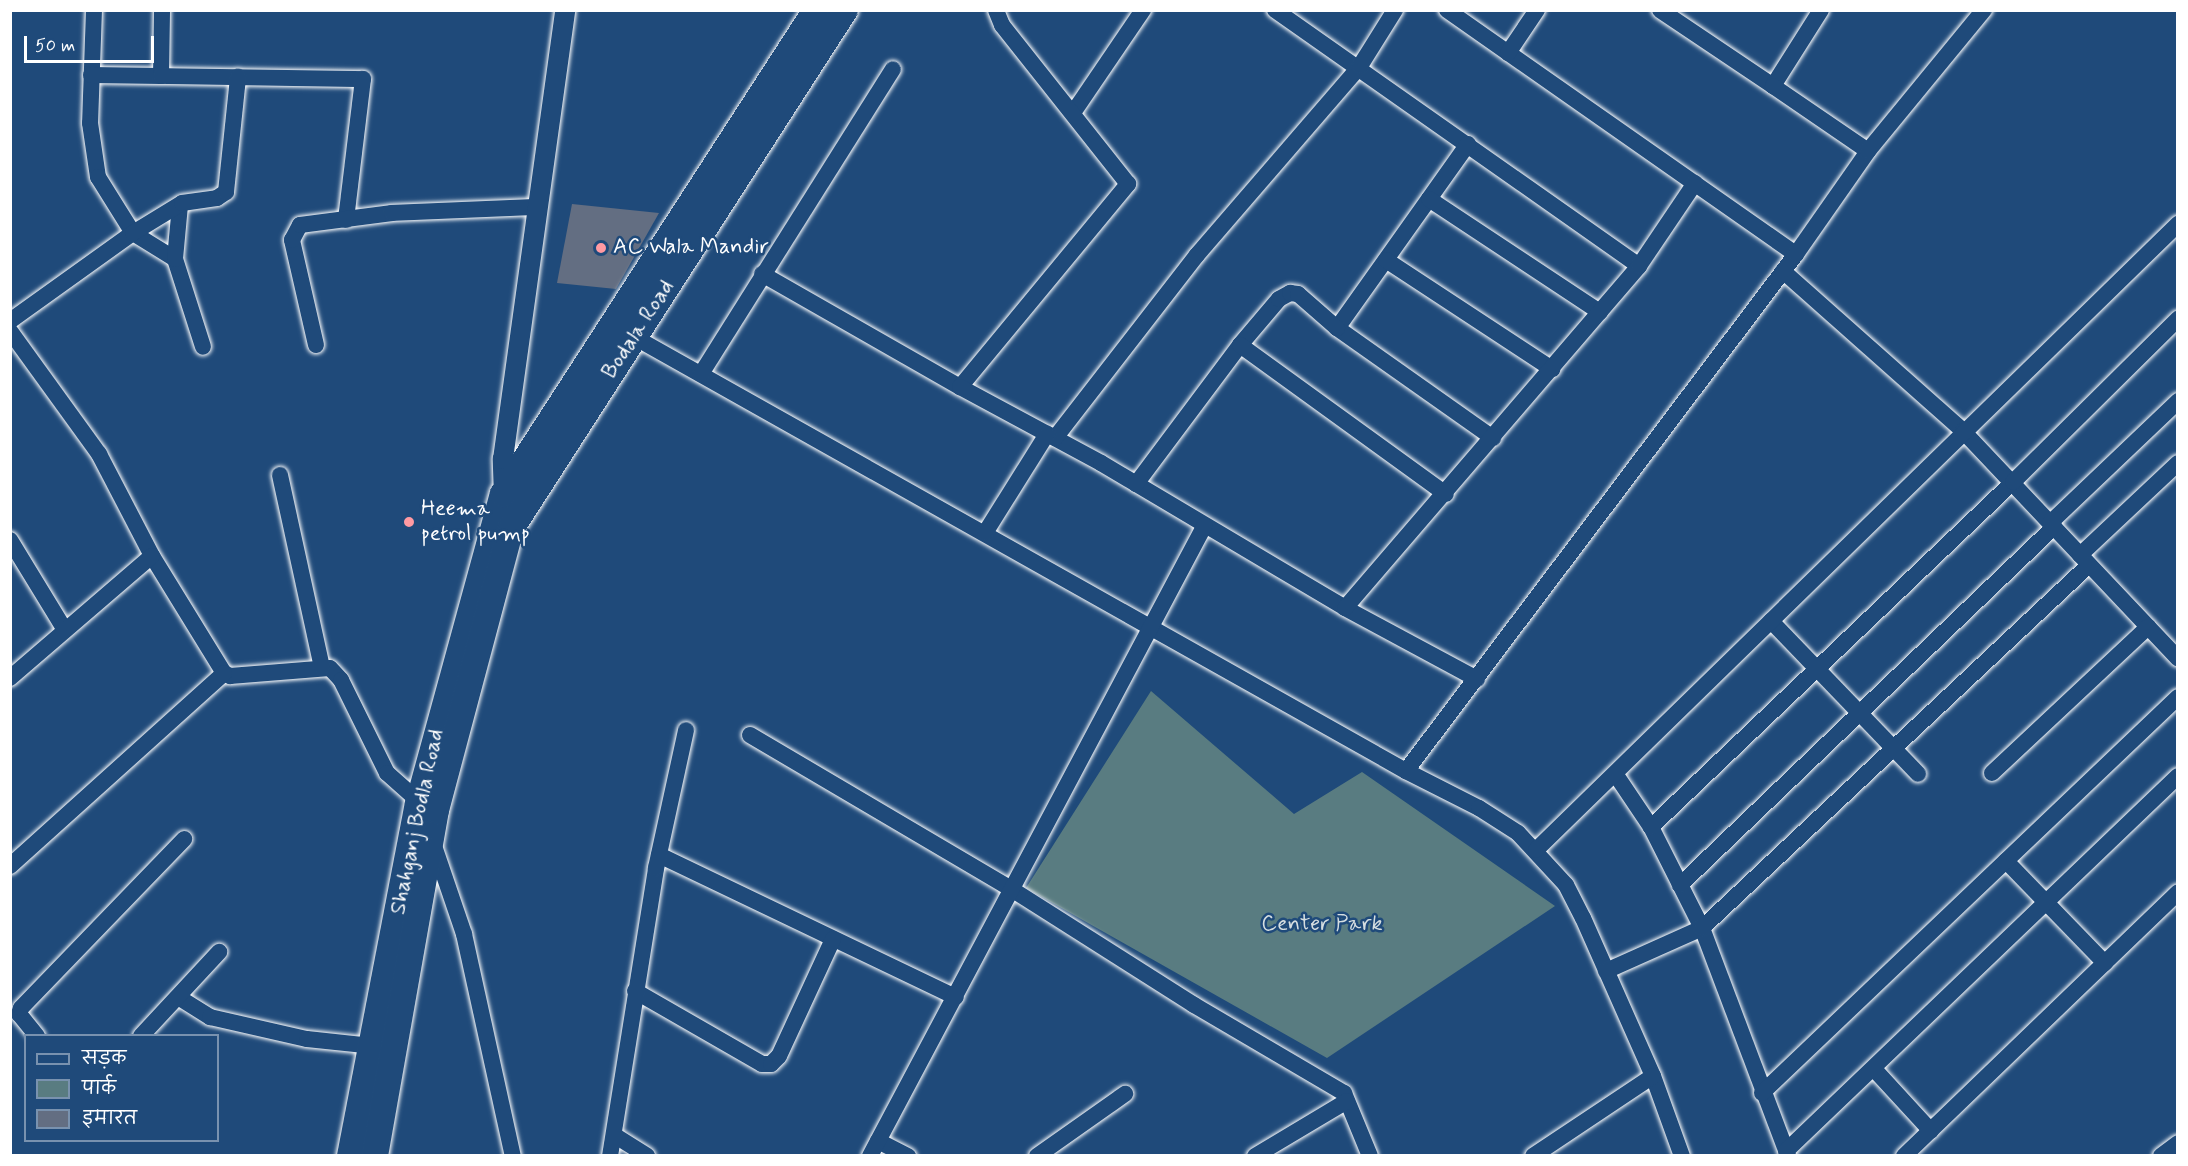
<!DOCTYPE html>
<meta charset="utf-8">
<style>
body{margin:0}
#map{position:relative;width:2188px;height:1166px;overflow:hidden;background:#1f4a7a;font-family:Mynerve,"Playpen Sans Deva",sans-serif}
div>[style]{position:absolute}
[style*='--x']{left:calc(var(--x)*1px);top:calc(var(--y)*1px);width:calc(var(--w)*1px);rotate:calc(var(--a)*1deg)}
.green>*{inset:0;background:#597c81}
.building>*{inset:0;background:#636e82}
.roads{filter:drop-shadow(0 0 2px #fff) drop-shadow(0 0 2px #fff)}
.minor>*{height:16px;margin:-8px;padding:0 8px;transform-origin:8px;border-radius:8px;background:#1f4a7a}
.tertiary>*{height:20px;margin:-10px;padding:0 10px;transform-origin:10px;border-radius:10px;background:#1f4a7a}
.primary>*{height:26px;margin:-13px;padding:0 13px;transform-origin:13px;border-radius:13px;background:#1f4a7a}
.dots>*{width:16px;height:16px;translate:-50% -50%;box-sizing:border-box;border:3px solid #1f4a7a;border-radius:50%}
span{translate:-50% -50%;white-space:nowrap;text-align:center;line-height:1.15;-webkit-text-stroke:5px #1f4a7a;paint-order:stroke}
.poi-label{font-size:22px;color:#fff}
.left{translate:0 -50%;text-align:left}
.street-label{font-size:22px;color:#fff}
.park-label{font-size:22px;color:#d6dee0}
.frame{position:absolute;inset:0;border:12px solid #fff;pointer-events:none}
.legend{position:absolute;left:24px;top:1034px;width:195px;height:108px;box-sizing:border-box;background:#1f4a7a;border:2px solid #7992af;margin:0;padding:8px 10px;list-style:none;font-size:18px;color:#fff}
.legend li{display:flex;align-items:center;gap:12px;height:30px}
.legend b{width:30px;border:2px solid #7992af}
.scale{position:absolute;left:24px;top:36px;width:130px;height:27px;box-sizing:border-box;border:3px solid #fff;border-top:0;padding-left:8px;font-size:18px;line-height:21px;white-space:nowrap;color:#fff;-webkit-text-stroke:4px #1f4a7a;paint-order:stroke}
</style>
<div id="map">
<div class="green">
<i style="clip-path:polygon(1151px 691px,1294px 814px,1362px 772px,1555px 906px,1327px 1058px,1026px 888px)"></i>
</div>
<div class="building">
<i style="clip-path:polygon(572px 204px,659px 213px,616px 289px,557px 283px)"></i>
</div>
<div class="roads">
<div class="minor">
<i style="--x:94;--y:10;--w:113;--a:92"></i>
<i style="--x:90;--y:123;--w:55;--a:81.6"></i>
<i style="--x:98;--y:177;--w:66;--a:58"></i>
<i style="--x:133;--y:233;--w:49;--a:31.8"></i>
<i style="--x:175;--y:259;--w:92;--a:72.3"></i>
<i style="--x:1275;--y:10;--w:445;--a:35.1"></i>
<i style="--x:1447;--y:10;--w:426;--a:35"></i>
<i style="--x:1660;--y:10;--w:136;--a:33.9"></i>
<i style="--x:1821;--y:10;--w:90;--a:122.3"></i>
<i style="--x:1773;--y:86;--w:115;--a:34.4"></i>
<i style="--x:1508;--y:53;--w:52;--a:-56"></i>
<i style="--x:91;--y:75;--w:70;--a:0.8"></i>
<i style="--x:161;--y:76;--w:66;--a:-89.1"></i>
<i style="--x:161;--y:76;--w:202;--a:0.9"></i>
<i style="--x:363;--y:79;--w:142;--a:96.9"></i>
<i style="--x:1073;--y:113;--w:125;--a:-55.8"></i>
<i style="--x:1468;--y:144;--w:226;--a:125.4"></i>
<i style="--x:1337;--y:328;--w:191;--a:35.2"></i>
<i style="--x:1429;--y:199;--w:205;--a:33.5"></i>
<i style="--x:175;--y:259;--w:54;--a:-84.7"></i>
<i style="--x:1386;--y:260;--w:199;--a:33.3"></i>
<i style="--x:1783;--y:271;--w:241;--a:41.6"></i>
<i style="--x:1963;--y:431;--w:313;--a:46.6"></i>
<i style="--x:762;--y:274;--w:228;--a:29.7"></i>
<i style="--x:960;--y:387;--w:264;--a:-50.4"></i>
<i style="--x:1128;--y:184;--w:203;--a:-128.4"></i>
<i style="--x:1002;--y:25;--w:16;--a:-112"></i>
<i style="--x:10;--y:321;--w:151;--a:-35.6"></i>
<i style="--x:133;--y:233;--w:57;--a:-31.5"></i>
<i style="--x:182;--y:203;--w:35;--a:-8"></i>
<i style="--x:217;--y:198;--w:11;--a:-34"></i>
<i style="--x:226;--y:192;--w:116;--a:-84"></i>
<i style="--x:10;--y:331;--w:152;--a:54.1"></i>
<i style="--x:99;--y:454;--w:115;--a:62.5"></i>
<i style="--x:152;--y:556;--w:137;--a:58.4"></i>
<i style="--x:224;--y:673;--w:7;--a:27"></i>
<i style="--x:230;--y:676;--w:100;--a:-4.6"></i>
<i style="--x:330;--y:668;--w:16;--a:47"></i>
<i style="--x:341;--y:680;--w:104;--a:63.7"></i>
<i style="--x:387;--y:773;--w:50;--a:41.7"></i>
<i style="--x:627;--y:333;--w:894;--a:29.35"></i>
<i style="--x:1406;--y:771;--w:82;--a:26.9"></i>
<i style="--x:1479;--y:808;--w:46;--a:32.7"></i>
<i style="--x:1518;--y:833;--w:71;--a:47.3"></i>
<i style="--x:1566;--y:885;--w:37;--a:63"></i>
<i style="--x:1583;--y:918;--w:173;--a:66.1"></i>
<i style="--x:1653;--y:1076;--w:85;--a:70.1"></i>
<i style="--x:316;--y:345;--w:108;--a:-102.9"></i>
<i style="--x:292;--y:240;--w:17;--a:-62"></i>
<i style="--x:300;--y:225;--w:93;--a:-7.4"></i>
<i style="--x:392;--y:213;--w:146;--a:-2.4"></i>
<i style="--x:1240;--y:345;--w:60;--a:-49.7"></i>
<i style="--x:1279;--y:299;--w:13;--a:-29"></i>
<i style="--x:1290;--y:293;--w:8;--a:7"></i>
<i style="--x:1298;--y:294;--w:52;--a:41.1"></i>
<i style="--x:701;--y:374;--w:360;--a:-57.8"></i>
<i style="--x:960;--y:387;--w:160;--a:28.3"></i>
<i style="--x:1101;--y:463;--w:284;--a:30.7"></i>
<i style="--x:1345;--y:608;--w:150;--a:28.3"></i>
<i style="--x:1055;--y:438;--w:232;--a:-52.2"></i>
<i style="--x:1197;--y:255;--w:250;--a:-49.2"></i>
<i style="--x:1360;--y:66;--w:66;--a:-58"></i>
<i style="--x:280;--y:475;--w:197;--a:77.7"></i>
<i style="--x:1136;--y:484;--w:174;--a:-53.2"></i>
<i style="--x:1240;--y:345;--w:254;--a:35.9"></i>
<i style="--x:2050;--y:523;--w:177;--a:-43.6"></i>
<i style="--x:985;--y:533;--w:117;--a:-57.9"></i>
<i style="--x:10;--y:540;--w:105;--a:58.6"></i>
<i style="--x:2080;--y:555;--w:134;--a:-43.2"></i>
<i style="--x:1345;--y:608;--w:451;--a:-49.3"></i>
<i style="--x:1639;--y:266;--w:100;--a:-56"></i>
<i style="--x:1771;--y:621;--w:212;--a:46.1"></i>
<i style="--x:10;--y:678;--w:187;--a:-40.7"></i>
<i style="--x:750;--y:735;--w:305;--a:30.5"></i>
<i style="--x:1013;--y:890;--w:214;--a:32.4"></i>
<i style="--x:1194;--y:1005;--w:174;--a:30.4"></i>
<i style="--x:1344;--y:1093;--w:68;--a:67.6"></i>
<i style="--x:1406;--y:771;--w:648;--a:-52.97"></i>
<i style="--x:1796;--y:254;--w:126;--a:-55"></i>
<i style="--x:1868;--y:151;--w:183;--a:-50.6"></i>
<i style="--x:1992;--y:773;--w:214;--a:-43.1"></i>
<i style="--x:1616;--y:775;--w:63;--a:56.1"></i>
<i style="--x:1651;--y:827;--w:113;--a:63.2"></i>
<i style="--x:1702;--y:928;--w:244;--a:69.3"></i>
<i style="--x:1651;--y:827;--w:500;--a:-43.62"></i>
<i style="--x:2013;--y:482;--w:232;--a:-44.7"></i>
<i style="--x:433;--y:843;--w:96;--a:71.2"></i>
<i style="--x:464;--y:934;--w:227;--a:77.6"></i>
<i style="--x:1536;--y:850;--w:897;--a:-44.28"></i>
<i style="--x:659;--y:855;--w:329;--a:25.6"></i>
<i style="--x:2006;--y:861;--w:142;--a:45.9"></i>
<i style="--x:10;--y:866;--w:288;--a:-42"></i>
<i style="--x:1680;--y:885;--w:518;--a:-43.75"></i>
<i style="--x:1606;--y:971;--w:105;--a:-24.1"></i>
<i style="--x:1702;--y:928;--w:531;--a:-43.17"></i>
<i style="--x:635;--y:991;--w:146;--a:29.9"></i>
<i style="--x:762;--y:1064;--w:9;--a:0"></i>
<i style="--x:771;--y:1064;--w:11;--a:-45"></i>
<i style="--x:779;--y:1056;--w:129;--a:-65.2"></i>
<i style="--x:178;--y:997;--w:38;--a:32"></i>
<i style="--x:210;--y:1017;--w:99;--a:12.8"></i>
<i style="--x:307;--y:1039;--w:65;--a:6.1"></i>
<i style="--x:37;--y:1036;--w:28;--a:-129"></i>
<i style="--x:19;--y:1014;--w:6;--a:-72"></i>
<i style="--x:21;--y:1008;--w:235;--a:-46"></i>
<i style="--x:141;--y:1036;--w:115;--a:-47.1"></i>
<i style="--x:1874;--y:1069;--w:84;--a:47.4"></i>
<i style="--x:1762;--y:1093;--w:574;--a:-43.59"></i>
<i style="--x:614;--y:1135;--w:39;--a:32"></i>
<i style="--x:878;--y:1141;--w:34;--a:27"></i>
<i style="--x:1786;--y:1151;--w:542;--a:-43.73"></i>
<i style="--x:610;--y:1156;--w:292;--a:-80.9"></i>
<i style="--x:656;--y:868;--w:141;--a:-77.7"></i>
<i style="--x:870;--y:1156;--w:714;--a:-62.04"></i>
<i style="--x:1037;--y:1156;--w:108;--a:-35.2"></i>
<i style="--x:1255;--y:1156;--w:107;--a:-30.9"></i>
<i style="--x:1533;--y:1156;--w:144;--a:-33.7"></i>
<i style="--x:1904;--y:1156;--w:380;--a:-43.9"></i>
<i style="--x:2161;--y:1156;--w:21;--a:-37"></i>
</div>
<div class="tertiary">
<i style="--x:504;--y:497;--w:38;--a:-92"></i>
<i style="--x:503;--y:459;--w:453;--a:-82.1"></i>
</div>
<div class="primary">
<i style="--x:350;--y:1156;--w:359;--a:-79.1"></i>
<i style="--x:418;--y:804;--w:321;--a:-74.7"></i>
<i style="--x:503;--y:494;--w:576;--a:-57.11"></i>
<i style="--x:375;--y:1156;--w:351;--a:-80"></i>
<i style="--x:436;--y:810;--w:291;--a:-75.1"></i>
<i style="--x:511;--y:529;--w:617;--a:-57.24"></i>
</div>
</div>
<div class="dots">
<i style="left:601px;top:248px;background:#ff9aa2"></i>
<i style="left:409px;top:522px;background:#ff9aa2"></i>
</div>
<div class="poi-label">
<span class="left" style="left:613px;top:248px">AC Wala Mandir</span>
<span class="left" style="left:421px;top:522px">Heema<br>petrol pump</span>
</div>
<div class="street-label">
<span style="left:639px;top:330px;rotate:-57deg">Bodala Road</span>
<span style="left:418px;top:822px;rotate:-78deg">Shahganj Bodla Road</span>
</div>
<div class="park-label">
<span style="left:1322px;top:925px">Center Park</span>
</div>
<div class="frame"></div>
<ul class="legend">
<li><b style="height:8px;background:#1f4a7a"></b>सड़क</li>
<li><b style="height:16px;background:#597c81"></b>पार्क</li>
<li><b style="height:16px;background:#636e82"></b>इमारत</li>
</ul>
<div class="scale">50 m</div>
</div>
